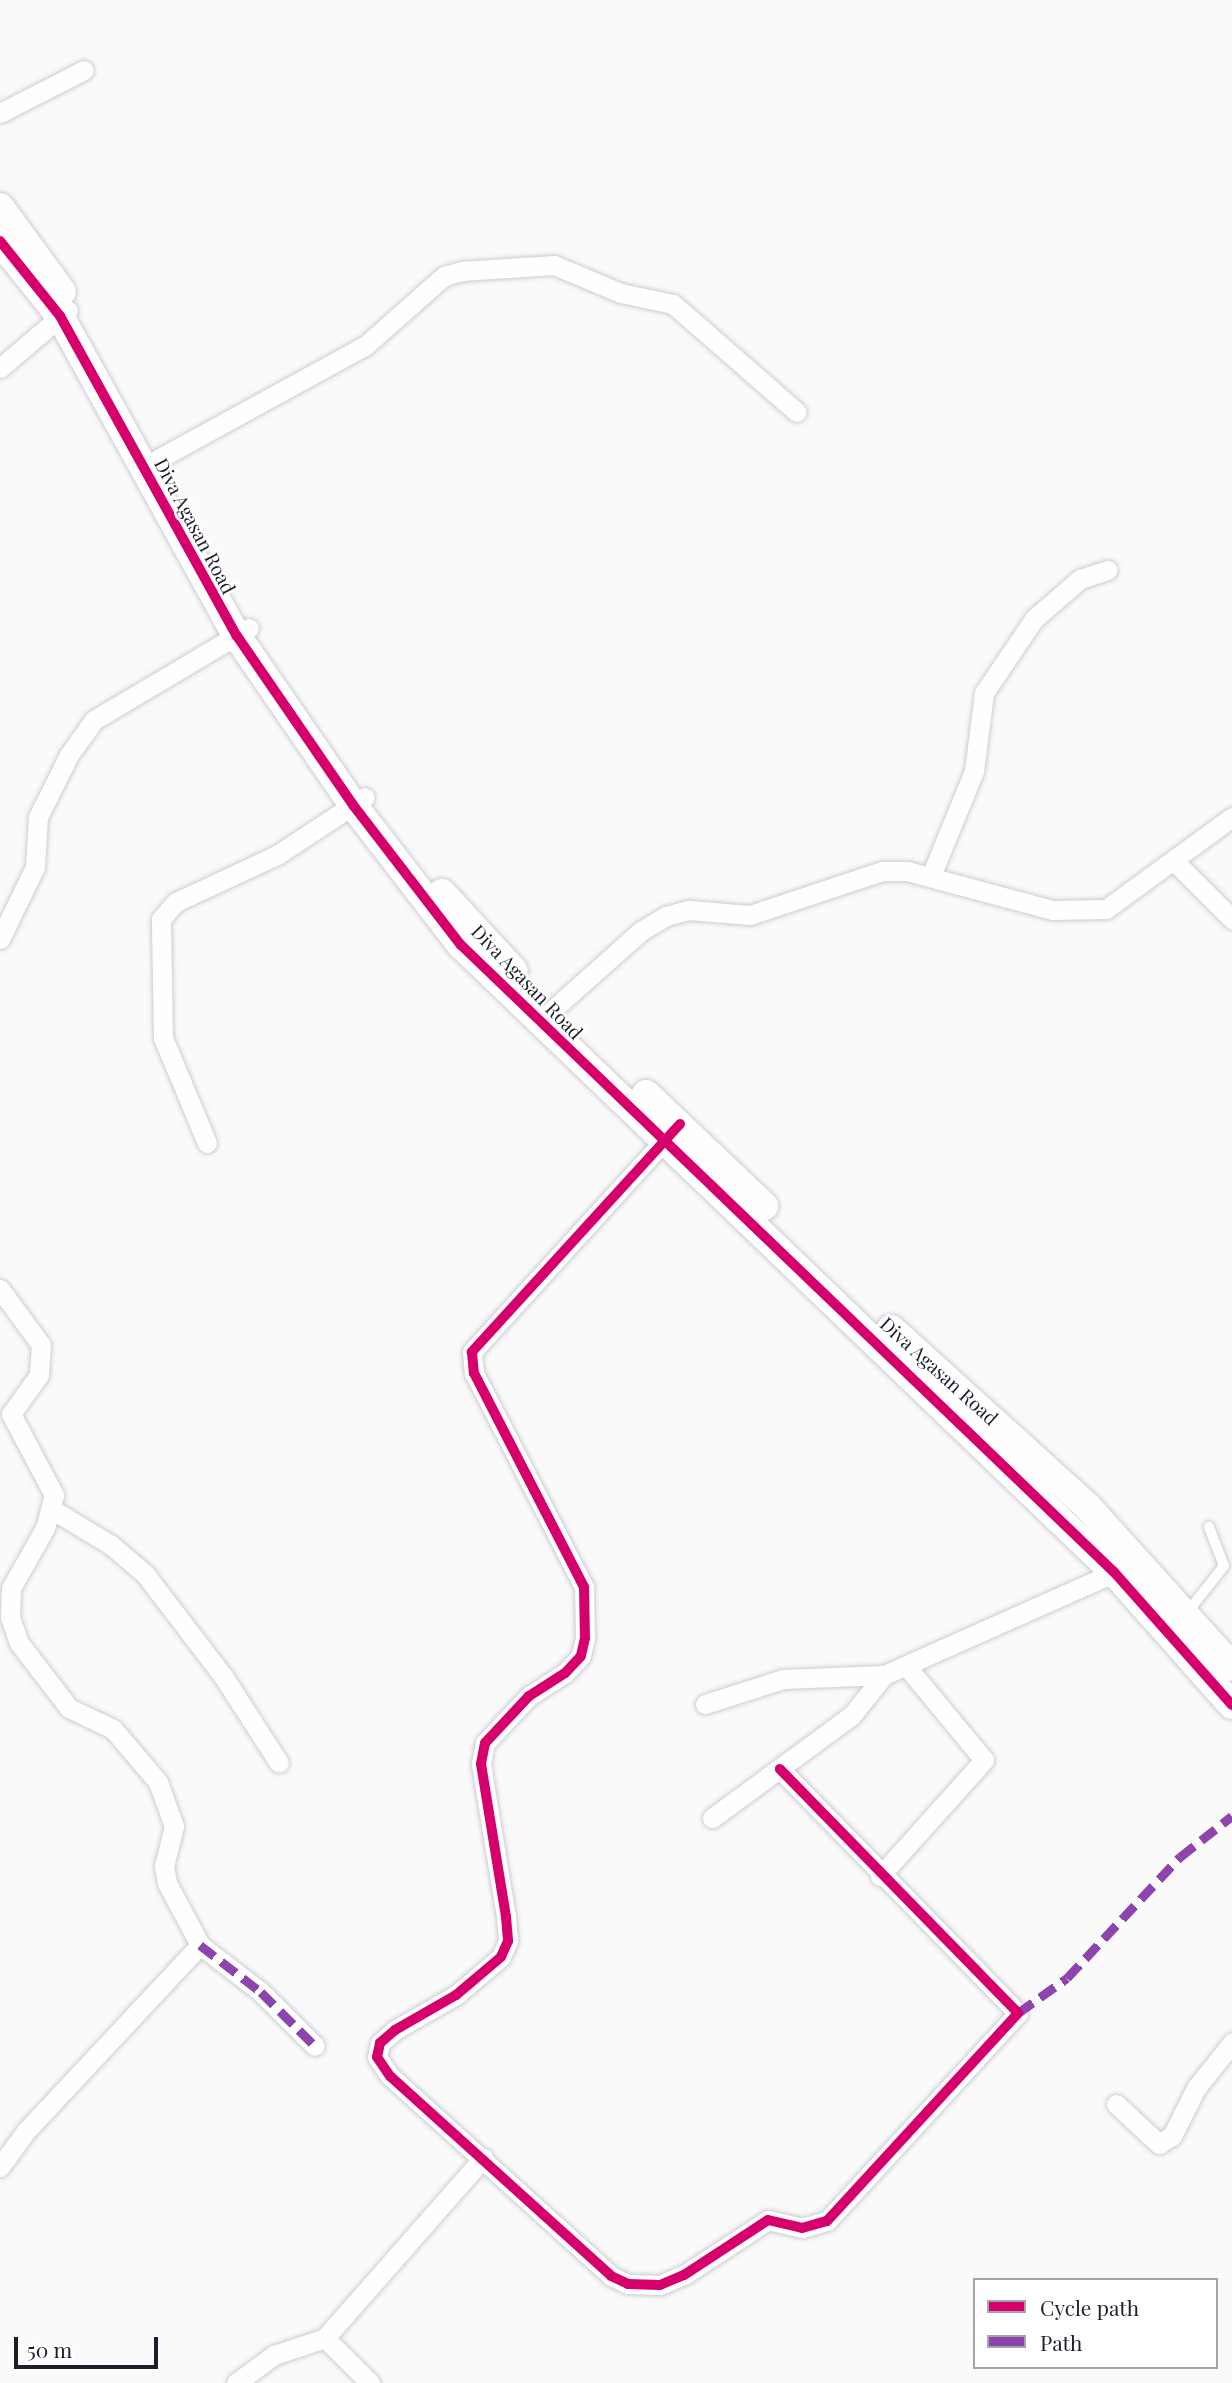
<!DOCTYPE html>
<style>
body{margin:0}
#map{position:relative;width:1232px;height:2383px;overflow:hidden;background:#fafafa;font-family:"Playfair Display",serif}
div>[style]{position:absolute}
[style*='--x']{left:calc(var(--x)*1px);top:calc(var(--y)*1px);width:calc(var(--w)*1px);rotate:calc(var(--a)*1deg)}
.roads{filter:drop-shadow(0 0 2px #cccdd4) drop-shadow(0 0 2px #cccdd4)}
.lane>*{height:10px;margin:-5px;padding:0 5px;transform-origin:5px;border-radius:5px;background:#fefefe}
.street>*{height:19px;margin:-9.5px;padding:0 9.5px;transform-origin:9.5px;border-radius:9.5px;background:#fefefe}
.secondary>*{height:28px;margin:-14px;padding:0 14px;transform-origin:14px;border-radius:14px;background:#fefefe}
.quiet>*{height:9px;margin-top:-4.5px;transform-origin:0;background:repeating-linear-gradient(90deg,#8e44ad 0 18px,transparent 0 27px)}
.cycleway>*{height:10px;margin:-5px;padding:0 5px;transform-origin:5px;border-radius:5px;background:#d6006c}
span{translate:-50% -50%;white-space:nowrap;text-align:center;line-height:1.15;-webkit-text-stroke:5px #fff;paint-order:stroke}
.street-label{font-size:19px;color:#1c1e2a}
.legend{position:absolute;left:973px;top:2278px;width:245px;height:91px;box-sizing:border-box;background:#fff;border:2px solid #a4a5aa;margin:0;padding:9px 12px;list-style:none;font-size:21px;color:#1c1e2a}
.legend li{display:flex;align-items:center;gap:14px;height:35px}
.legend b{width:35px;border:2px solid #a4a5aa}
.scale{position:absolute;left:14px;top:2337px;width:144px;height:32px;box-sizing:border-box;border:4px solid #1c1e2a;border-top:0;padding-left:9px;font-size:21px;line-height:24px;white-space:nowrap;color:#1c1e2a;-webkit-text-stroke:5px #fff;paint-order:stroke}
</style>
<div id="map">
<div class="roads">
<div class="lane">
<i style="--x:1186;--y:1614;--w:61;--a:-51.6"></i>
<i style="--x:1224;--y:1566;--w:42;--a:-111"></i>
</div>
<div class="street">
<i style="--x:0;--y:113;--w:94;--a:-27.1"></i>
<i style="--x:0;--y:368;--w:89;--a:-40.5"></i>
<i style="--x:158;--y:459;--w:237;--a:-28.7"></i>
<i style="--x:366;--y:345;--w:104;--a:-41.5"></i>
<i style="--x:444;--y:276;--w:19;--a:-16"></i>
<i style="--x:462;--y:271;--w:92;--a:-3.7"></i>
<i style="--x:554;--y:265;--w:73;--a:22.7"></i>
<i style="--x:621;--y:293;--w:53;--a:11.9"></i>
<i style="--x:673;--y:304;--w:164;--a:41.1"></i>
<i style="--x:1175;--y:862;--w:81;--a:45"></i>
<i style="--x:931;--y:876;--w:113;--a:-67.7"></i>
<i style="--x:974;--y:771;--w:79;--a:-82.7"></i>
<i style="--x:984;--y:693;--w:89;--a:-56"></i>
<i style="--x:1034;--y:619;--w:61;--a:-41"></i>
<i style="--x:1080;--y:579;--w:29;--a:-18"></i>
<i style="--x:0;--y:939;--w:80;--a:-64.1"></i>
<i style="--x:35;--y:867;--w:50;--a:-86.6"></i>
<i style="--x:38;--y:817;--w:69;--a:-63.4"></i>
<i style="--x:69;--y:755;--w:43;--a:-54.5"></i>
<i style="--x:94;--y:720;--w:180;--a:-30.7"></i>
<i style="--x:550;--y:1012;--w:122;--a:-41.7"></i>
<i style="--x:641;--y:931;--w:29;--a:-31"></i>
<i style="--x:666;--y:916;--w:24;--a:-15"></i>
<i style="--x:689;--y:910;--w:61;--a:4.7"></i>
<i style="--x:750;--y:915;--w:139;--a:-18.4"></i>
<i style="--x:882;--y:871;--w:25;--a:0"></i>
<i style="--x:907;--y:871;--w:151;--a:15"></i>
<i style="--x:1053;--y:910;--w:53;--a:-1.1"></i>
<i style="--x:1106;--y:909;--w:156;--a:-36.1"></i>
<i style="--x:672;--y:1132;--w:297;--a:132.3"></i>
<i style="--x:472;--y:1352;--w:21;--a:85"></i>
<i style="--x:474;--y:1373;--w:241;--a:62.8"></i>
<i style="--x:584;--y:1587;--w:51;--a:88.9"></i>
<i style="--x:585;--y:1638;--w:18;--a:103"></i>
<i style="--x:581;--y:1656;--w:23;--a:133"></i>
<i style="--x:565;--y:1673;--w:43;--a:147.4"></i>
<i style="--x:529;--y:1696;--w:64;--a:133.1"></i>
<i style="--x:485;--y:1743;--w:21;--a:101"></i>
<i style="--x:481;--y:1764;--w:155;--a:80.7"></i>
<i style="--x:506;--y:1917;--w:24;--a:85"></i>
<i style="--x:508;--y:1941;--w:17;--a:114"></i>
<i style="--x:501;--y:1957;--w:59;--a:139.8"></i>
<i style="--x:456;--y:1995;--w:70;--a:150.2"></i>
<i style="--x:395;--y:2030;--w:20;--a:139"></i>
<i style="--x:380;--y:2043;--w:14;--a:102"></i>
<i style="--x:377;--y:2057;--w:23;--a:56"></i>
<i style="--x:390;--y:2076;--w:298;--a:42.1"></i>
<i style="--x:611;--y:2276;--w:19;--a:25"></i>
<i style="--x:628;--y:2284;--w:32;--a:2"></i>
<i style="--x:660;--y:2285;--w:26;--a:-23"></i>
<i style="--x:684;--y:2275;--w:100;--a:-33.2"></i>
<i style="--x:768;--y:2220;--w:35;--a:13"></i>
<i style="--x:802;--y:2228;--w:26;--a:-16"></i>
<i style="--x:827;--y:2221;--w:282;--a:-47.4"></i>
<i style="--x:1018;--y:2013;--w:341;--a:-134.3"></i>
<i style="--x:207;--y:1143;--w:114;--a:-112.7"></i>
<i style="--x:163;--y:1038;--w:119;--a:-91"></i>
<i style="--x:161;--y:919;--w:23;--a:-49"></i>
<i style="--x:176;--y:902;--w:111;--a:-25"></i>
<i style="--x:277;--y:855;--w:105;--a:-33.4"></i>
<i style="--x:0;--y:1289;--w:69;--a:53.8"></i>
<i style="--x:41;--y:1345;--w:30;--a:94"></i>
<i style="--x:39;--y:1375;--w:48;--a:125.7"></i>
<i style="--x:11;--y:1414;--w:92;--a:62"></i>
<i style="--x:54;--y:1495;--w:34;--a:105"></i>
<i style="--x:45;--y:1528;--w:69;--a:119.5"></i>
<i style="--x:11;--y:1588;--w:29;--a:92"></i>
<i style="--x:10;--y:1617;--w:28;--a:71"></i>
<i style="--x:19;--y:1643;--w:82;--a:52.4"></i>
<i style="--x:69;--y:1708;--w:49;--a:25.5"></i>
<i style="--x:113;--y:1729;--w:70;--a:49.7"></i>
<i style="--x:158;--y:1782;--w:47;--a:70"></i>
<i style="--x:174;--y:1826;--w:41;--a:104"></i>
<i style="--x:164;--y:1866;--w:17;--a:80"></i>
<i style="--x:167;--y:1883;--w:70;--a:62"></i>
<i style="--x:200;--y:1945;--w:77;--a:37.6"></i>
<i style="--x:261;--y:1992;--w:76;--a:45"></i>
<i style="--x:53;--y:1510;--w:68;--a:31.1"></i>
<i style="--x:111;--y:1545;--w:45;--a:40.5"></i>
<i style="--x:145;--y:1574;--w:128;--a:52.6"></i>
<i style="--x:223;--y:1676;--w:103;--a:57.2"></i>
<i style="--x:705;--y:1704;--w:82;--a:-17.8"></i>
<i style="--x:783;--y:1679;--w:101;--a:-2.3"></i>
<i style="--x:884;--y:1675;--w:261;--a:-24"></i>
<i style="--x:712;--y:1818;--w:174;--a:-36.3"></i>
<i style="--x:852;--y:1715;--w:51;--a:-51.3"></i>
<i style="--x:880;--y:1876;--w:156;--a:-48.1"></i>
<i style="--x:984;--y:1760;--w:121;--a:-129.6"></i>
<i style="--x:1116;--y:2104;--w:59;--a:42.9"></i>
<i style="--x:1159;--y:2144;--w:15;--a:-32"></i>
<i style="--x:1172;--y:2136;--w:54;--a:-63.4"></i>
<i style="--x:1196;--y:2088;--w:58;--a:-51.3"></i>
<i style="--x:0;--y:2167;--w:44;--a:-54.2"></i>
<i style="--x:26;--y:2131;--w:255;--a:-46.9"></i>
<i style="--x:325;--y:2338;--w:64;--a:45"></i>
<i style="--x:236;--y:2383;--w:47;--a:-36.4"></i>
<i style="--x:274;--y:2355;--w:54;--a:-18.4"></i>
<i style="--x:325;--y:2338;--w:240;--a:-48.7"></i>
</div>
<div class="secondary">
<i style="--x:0;--y:207;--w:105;--a:53.9"></i>
<i style="--x:0;--y:241;--w:96;--a:51.3"></i>
<i style="--x:60;--y:316;--w:366;--a:61.1"></i>
<i style="--x:237;--y:636;--w:205;--a:55.5"></i>
<i style="--x:353;--y:805;--w:177;--a:52.4"></i>
<i style="--x:461;--y:945;--w:905;--a:43.84"></i>
<i style="--x:1114;--y:1572;--w:178;--a:48.4"></i>
<i style="--x:442;--y:893;--w:106;--a:47.3"></i>
<i style="--x:646;--y:1094;--w:163;--a:43.5"></i>
<i style="--x:891;--y:1329;--w:266;--a:42.1"></i>
<i style="--x:1088;--y:1507;--w:215;--a:48"></i>
</div>
</div>
<div class="quiet">
<i style="--x:200;--y:1945;--w:77;--a:37.6"></i>
<i style="--x:261;--y:1992;--w:76;--a:45"></i>
<i style="--x:1018;--y:2013;--w:60;--a:-35.5"></i>
<i style="--x:1067;--y:1978;--w:166;--a:-47"></i>
<i style="--x:1180;--y:1857;--w:66;--a:-38.3"></i>
</div>
<div class="cycleway">
<i style="--x:0;--y:241;--w:96;--a:51.3"></i>
<i style="--x:60;--y:316;--w:366;--a:61.1"></i>
<i style="--x:237;--y:636;--w:205;--a:55.5"></i>
<i style="--x:353;--y:805;--w:177;--a:52.4"></i>
<i style="--x:461;--y:945;--w:905;--a:43.84"></i>
<i style="--x:1114;--y:1572;--w:178;--a:48.4"></i>
<i style="--x:680;--y:1124;--w:309;--a:132.4"></i>
<i style="--x:472;--y:1352;--w:21;--a:85"></i>
<i style="--x:474;--y:1373;--w:241;--a:62.8"></i>
<i style="--x:584;--y:1587;--w:51;--a:88.9"></i>
<i style="--x:585;--y:1638;--w:18;--a:103"></i>
<i style="--x:581;--y:1656;--w:23;--a:133"></i>
<i style="--x:565;--y:1673;--w:43;--a:147.4"></i>
<i style="--x:529;--y:1696;--w:64;--a:133.1"></i>
<i style="--x:485;--y:1743;--w:21;--a:101"></i>
<i style="--x:481;--y:1764;--w:155;--a:80.7"></i>
<i style="--x:506;--y:1917;--w:24;--a:85"></i>
<i style="--x:508;--y:1941;--w:17;--a:114"></i>
<i style="--x:501;--y:1957;--w:59;--a:139.8"></i>
<i style="--x:456;--y:1995;--w:70;--a:150.2"></i>
<i style="--x:395;--y:2030;--w:20;--a:139"></i>
<i style="--x:380;--y:2043;--w:14;--a:102"></i>
<i style="--x:377;--y:2057;--w:23;--a:56"></i>
<i style="--x:390;--y:2076;--w:298;--a:42.1"></i>
<i style="--x:611;--y:2276;--w:19;--a:25"></i>
<i style="--x:628;--y:2284;--w:32;--a:2"></i>
<i style="--x:660;--y:2285;--w:26;--a:-23"></i>
<i style="--x:684;--y:2275;--w:100;--a:-33.2"></i>
<i style="--x:768;--y:2220;--w:35;--a:13"></i>
<i style="--x:802;--y:2228;--w:26;--a:-16"></i>
<i style="--x:827;--y:2221;--w:282;--a:-47.4"></i>
<i style="--x:1018;--y:2013;--w:341;--a:-134.3"></i>
</div>
<div class="street-label">
<span style="left:195px;top:526px;rotate:62deg">Diva Agasan Road</span>
<span style="left:527px;top:982px;rotate:46deg">Diva Agasan Road</span>
<span style="left:939px;top:1371px;rotate:42deg">Diva Agasan Road</span>
</div>
<ul class="legend">
<li><b style="height:9px;background:#d6006c"></b>Cycle path</li>
<li><b style="height:9px;background:#8e44ad"></b>Path</li>
</ul>
<div class="scale">50 m</div>
</div>
